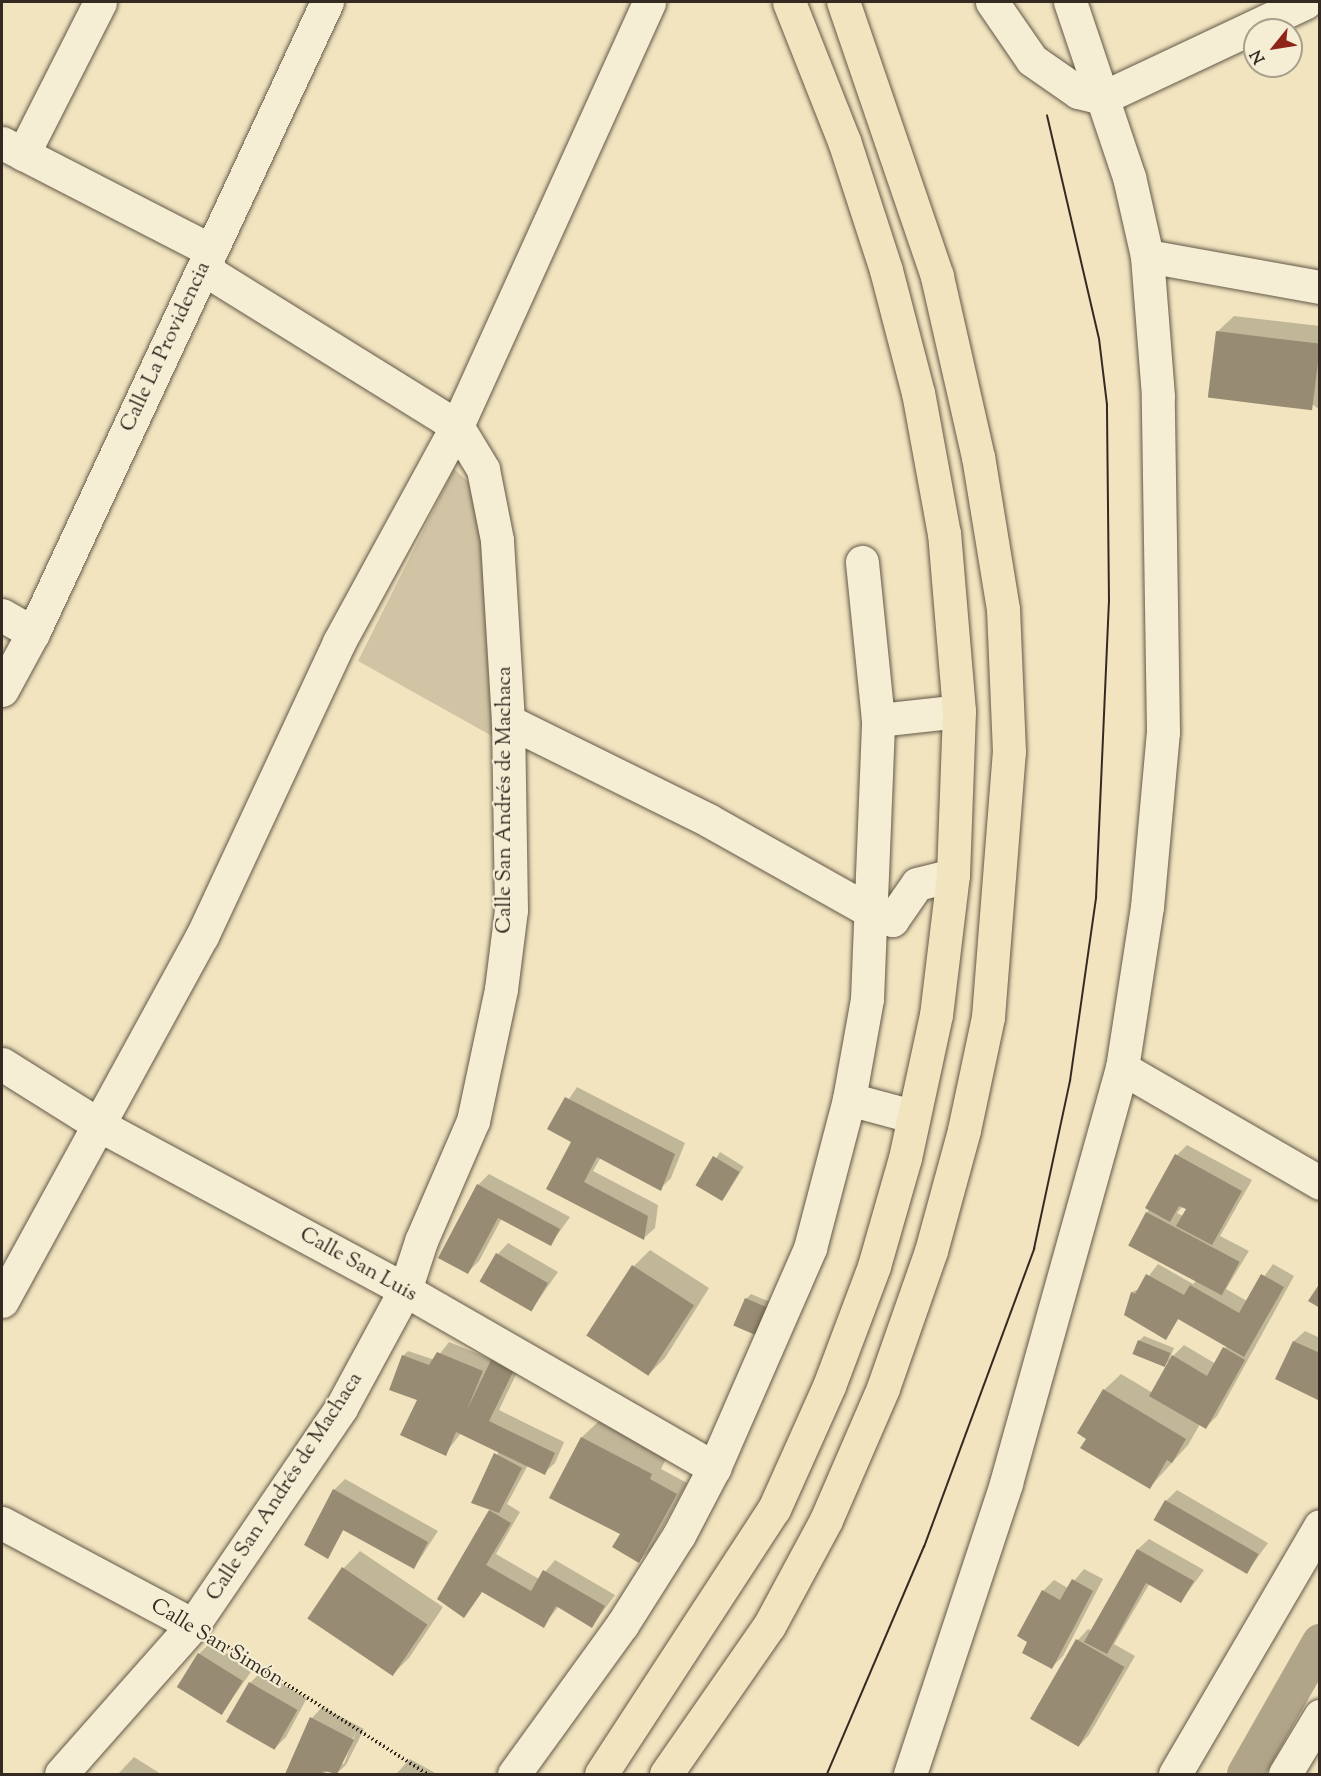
<!DOCTYPE html>
<meta charset="utf-8">
<style>
body{margin:0}
#map{position:relative;width:1321px;height:1776px;overflow:hidden;background:#f1e4bf;font-family:"Sorts Mill Goudy",serif}
div>[style]{position:absolute}
[style*='--x']{left:calc(var(--x)*1px);top:calc(var(--y)*1px);width:calc(var(--w)*1px);rotate:calc(var(--a)*1deg)}
.green>*{inset:0;background:#d1c4a4}
.shadow>*{inset:0;background:#0003;transform-origin:0 0}
.canal>*{height:36px;margin:-18px;padding:0 18px;transform-origin:18px;border-radius:18px;background:#b1a589}
.building>*{inset:0;background:#978b73;transform-origin:0 0}
.path>*{height:4px;margin-top:-2px;transform-origin:0;background:repeating-linear-gradient(90deg,#352a21 0 1.5px,transparent 0 4.5px)}
.roads{filter:drop-shadow(0 0 2px #645848) drop-shadow(0 0 2px #645848)}
.minor>*{height:33px;margin:-16.5px;padding:0 16.5px;transform-origin:16.5px;border-radius:16.5px;background:#f6edd5}
.highway>*{height:33px;margin:-16.5px;padding:0 16.5px;transform-origin:16.5px;border-radius:16.5px;background:#f1e4bf}
.tram>*{height:1.5px;margin:-0.75px;padding:0 0.75px;transform-origin:0.75px;border-radius:0.75px;background:#352a21}
span{translate:-50% -50%;white-space:nowrap;text-align:center;line-height:1.15;-webkit-text-stroke:4.5px #f6edd5;paint-order:stroke}
.street-label{font-size:21px;color:#352a21}
.frame{position:absolute;inset:0;border:3px solid #352a21;pointer-events:none}
.north{position:absolute;left:1243px;top:18px;width:60px;height:60px;box-sizing:border-box;background:#f6edd5;border:2px solid #a99f8d;border-radius:50%;rotate:240deg;font-size:16px;font-weight:700;line-height:24px;text-align:center;color:#352a21}
.north::after{content:'';display:block;margin:auto;width:21px;height:27px;background:#8f2418;clip-path:polygon(50% 0,100% 100%,50% 72%,0 100%)}
</style>
<div id="map">
<div class="green">
<i style="clip-path:polygon(454px 469px,473px 486px,480px 526px,492px 736px,358px 661px)"></i>
</div>
<div class="shadow">
<i style="clip-path:polygon(1234px 316px,1320px 326px,1320px 410px,1217px 332px)"></i>
<i style="clip-path:polygon(577px 1087px,685px 1143px,671px 1178px,660px 1189px,601px 1157px,593px 1171px,658px 1205px,655px 1228px,644px 1238px,548px 1189px,573px 1142px,549px 1129px)"></i>
<i style="clip-path:polygon(evenodd,1187px 1145px,1252px 1180px,1220px 1236px,1249px 1251px,1226px 1289px,1247px 1301px,1273px 1264px,1294px 1276px,1217px 1416px,1206px 1427px,1200px 1424px,1188px 1445px,1150px 1487px,1088px 1438px,1104px 1390px,1121px 1374px,1153px 1393px,1171px 1359px,1164px 1365px,1139px 1341px,1144px 1336px,1174px 1348px,1169px 1360px,1184px 1345px,1216px 1364px,1227px 1345px,1179px 1318px,1166px 1338px,1126px 1314px,1132px 1292px,1139px 1289px,1158px 1264px,1193px 1284px,1196px 1281px,1147px 1213px,1177px 1155px,1187px 1145px,1183px 1206px,1188px 1208px,1183px 1216px,1177px 1213px,1183px 1206px)"></i>
<i style="left:720px;top:1152px;width:28px;height:39px;rotate:32deg"></i>
<i style="clip-path:polygon(489px 1174px,570px 1217px,550px 1245px,502px 1218px,479px 1261px,468px 1272px,440px 1257px,478px 1185px)"></i>
<i style="clip-path:polygon(508px 1243px,558px 1272px,532px 1309px,498px 1254px)"></i>
<i style="clip-path:polygon(650px 1250px,709px 1288px,665px 1358px,649px 1374px,634px 1266px)"></i>
<i style="clip-path:polygon(751px 1294px,775px 1304px,764px 1330px,746px 1299px)"></i>
<i style="clip-path:polygon(1305px 1331px,1320px 1338px,1320px 1399px,1277px 1378px,1294px 1341px)"></i>
<i style="clip-path:polygon(449px 1342px,493px 1360px,503px 1350px,523px 1360px,499px 1410px,564px 1442px,555px 1463px,544px 1473px,528px 1465px,507px 1504px,520px 1512px,496px 1554px,539px 1579px,555px 1560px,615px 1595px,592px 1626px,559px 1606px,543px 1626px,482px 1591px,464px 1616px,454px 1576px,491px 1509px,498px 1451px,461px 1433px,445px 1454px,418px 1399px,403px 1356px,408px 1351px,435px 1360px)"></i>
<i style="clip-path:polygon(599px 1421px,667px 1457px,661px 1469px,687px 1483px,650px 1550px,639px 1561px,622px 1534px,551px 1498px,582px 1437px)"></i>
<i style="clip-path:polygon(345px 1479px,438px 1531px,414px 1568px,344px 1529px,328px 1557px,334px 1490px)"></i>
<i style="clip-path:polygon(1177px 1490px,1268px 1543px,1247px 1572px,1166px 1501px)"></i>
<i style="clip-path:polygon(1149px 1539px,1204px 1570px,1181px 1601px,1150px 1583px,1114px 1644px,1135px 1656px,1089px 1735px,1079px 1746px,1078px 1640px,1088px 1629px,1092px 1631px,1138px 1549px)"></i>
<i style="clip-path:polygon(360px 1551px,443px 1607px,409px 1658px,393px 1674px,310px 1619px,344px 1568px)"></i>
<i style="clip-path:polygon(1084px 1569px,1103px 1579px,1063px 1656px,1052px 1667px,1029px 1641px,1043px 1591px,1054px 1580px,1068px 1588px)"></i>
<i style="clip-path:polygon(210px 1643px,253px 1669px,222px 1713px,199px 1654px)"></i>
<i style="clip-path:polygon(261px 1672px,307px 1698px,286px 1737px,275px 1748px,250px 1683px)"></i>
<i style="clip-path:polygon(evenodd,322px 1707px,364px 1729px,346px 1765px,336px 1774px,327px 1771px,325px 1774px,287px 1774px,312px 1718px,322px 1707px,356px 1732px,344px 1764px,340px 1764px,356px 1732px)"></i>
<i style="clip-path:polygon(134px 1757px,161px 1774px,118px 1774px)"></i>
<i style="clip-path:polygon(410px 1759px,437px 1774px,396px 1774px)"></i>
</div>
<div class="canal">
<i style="--x:1245;--y:1774;--w:152;--a:-60.4"></i>
</div>
<div class="building">
<i style="left:1216px;top:331px;width:105px;height:67px;rotate:7deg"></i>
<i style="clip-path:polygon(565px 1097px,675px 1154px,661px 1191px,597px 1157px,584px 1182px,648px 1216px,644px 1240px,546px 1189px,571px 1142px,547px 1129px)"></i>
<i style="clip-path:polygon(1175px 1154px,1242px 1191px,1212px 1245px,1176px 1226px,1186px 1209px,1179px 1206px,1170px 1222px,1145px 1208px)"></i>
<i style="left:713px;top:1156px;width:31px;height:34px;rotate:31deg"></i>
<i style="clip-path:polygon(477px 1184px,560px 1229px,551px 1246px,498px 1218px,468px 1274px,438px 1258px)"></i>
<i style="left:1146px;top:1212px;width:106px;height:38px;rotate:28deg"></i>
<i style="left:496px;top:1253px;width:60px;height:33px;rotate:30deg"></i>
<i style="left:632px;top:1265px;width:74px;height:84px;rotate:33deg"></i>
<i style="clip-path:polygon(1146px 1274px,1184px 1295px,1190px 1285px,1239px 1313px,1261px 1274px,1284px 1287px,1244px 1357px,1178px 1319px,1166px 1340px,1124px 1315px,1131px 1292px,1135px 1294px)"></i>
<i style="clip-path:polygon(1320px 1283px,1320px 1308px,1308px 1301px)"></i>
<i style="left:745px;top:1298px;width:28px;height:30px;rotate:23deg"></i>
<i style="left:1138px;top:1340px;width:35px;height:15px;rotate:22deg"></i>
<i style="clip-path:polygon(1293px 1341px,1320px 1353px,1320px 1401px,1275px 1379px)"></i>
<i style="clip-path:polygon(1223px 1347px,1245px 1360px,1206px 1429px,1149px 1396px,1172px 1355px,1207px 1376px)"></i>
<i style="clip-path:polygon(437px 1352px,483px 1371px,466px 1412px,491px 1360px,513px 1372px,489px 1421px,555px 1453px,545px 1475px,456px 1432px,446px 1456px,400px 1435px,417px 1400px,389px 1390px,402px 1355px,429px 1365px)"></i>
<i style="clip-path:polygon(1103px 1389px,1186px 1439px,1172px 1463px,1167px 1460px,1150px 1489px,1080px 1448px,1086px 1439px,1077px 1433px)"></i>
<i style="clip-path:polygon(581px 1437px,652px 1474px,650px 1479px,677px 1494px,639px 1563px,612px 1547px,620px 1534px,549px 1498px)"></i>
<i style="clip-path:polygon(494px 1453px,522px 1468px,499px 1513px,471px 1503px)"></i>
<i style="clip-path:polygon(333px 1489px,428px 1542px,414px 1569px,343px 1530px,328px 1559px,304px 1545px)"></i>
<i style="left:1165px;top:1500px;width:108px;height:23px;rotate:30deg"></i>
<i style="clip-path:polygon(489px 1510px,511px 1523px,486px 1565px,531px 1591px,543px 1570px,605px 1606px,592px 1628px,556px 1606px,544px 1628px,482px 1592px,464px 1618px,437px 1599px)"></i>
<i style="clip-path:polygon(1137px 1549px,1194px 1581px,1181px 1603px,1146px 1583px,1107px 1654px,1084px 1642px)"></i>
<i style="left:342px;top:1567px;width:103px;height:62px;rotate:34deg"></i>
<i style="clip-path:polygon(1072px 1579px,1093px 1591px,1052px 1669px,1022px 1653px,1027px 1642px,1017px 1636px,1042px 1590px,1060px 1600px)"></i>
<i style="left:1076px;top:1639px;width:56px;height:92px;rotate:30deg"></i>
<i style="left:198px;top:1653px;width:53px;height:40px;rotate:32deg"></i>
<i style="left:249px;top:1682px;width:56px;height:46px;rotate:30deg"></i>
<i style="clip-path:polygon(310px 1717px,354px 1740px,337px 1774px,324px 1771px,322px 1774px,285px 1774px)"></i>
</div>
<div class="path">
<i style="--x:220;--y:1642;--w:246;--a:32.5"></i>
</div>
<div class="roads">
<div class="minor">
<i style="--x:992;--y:2;--w:70;--a:55.4"></i>
<i style="--x:1032;--y:60;--w:56;--a:34.8"></i>
<i style="--x:1078;--y:92;--w:25;--a:14"></i>
<i style="--x:1102;--y:98;--w:225;--a:-25.2"></i>
<i style="--x:2;--y:143;--w:234;--a:27.2"></i>
<i style="--x:23;--y:154;--w:170;--a:-63.1"></i>
<i style="--x:1147;--y:256;--w:176;--a:10.2"></i>
<i style="--x:2;--y:615;--w:36;--a:30"></i>
<i style="--x:2;--y:690;--w:65;--a:-61.5"></i>
<i style="--x:33;--y:633;--w:696;--a:-65.02"></i>
<i style="--x:878;--y:720;--w:81;--a:-6.3"></i>
<i style="--x:508;--y:721;--w:223;--a:26.3"></i>
<i style="--x:708;--y:820;--w:186;--a:29.3"></i>
<i style="--x:870;--y:911;--w:24;--a:22"></i>
<i style="--x:892;--y:920;--w:44;--a:-55.2"></i>
<i style="--x:917;--y:884;--w:37;--a:-14"></i>
<i style="--x:2;--y:1064;--w:117;--a:32.1"></i>
<i style="--x:101;--y:1126;--w:345;--a:28.3"></i>
<i style="--x:405;--y:1290;--w:357;--a:29.9"></i>
<i style="--x:1122;--y:1068;--w:229;--a:30.1"></i>
<i style="--x:849;--y:1099;--w:65;--a:15.1"></i>
<i style="--x:2;--y:1301;--w:416;--a:-61.3"></i>
<i style="--x:202;--y:936;--w:324;--a:-65"></i>
<i style="--x:339;--y:642;--w:246;--a:-61.4"></i>
<i style="--x:457;--y:426;--w:465;--a:-65.6"></i>
<i style="--x:2;--y:1523;--w:217;--a:28.1"></i>
<i style="--x:61;--y:1774;--w:199;--a:-48.5"></i>
<i style="--x:193;--y:1625;--w:263;--a:-55.7"></i>
<i style="--x:341;--y:1408;--w:134;--a:-61.5"></i>
<i style="--x:405;--y:1290;--w:52;--a:-71.9"></i>
<i style="--x:421;--y:1241;--w:131;--a:-66.6"></i>
<i style="--x:473;--y:1121;--w:135;--a:-78"></i>
<i style="--x:501;--y:989;--w:80;--a:-82.8"></i>
<i style="--x:511;--y:910;--w:189;--a:-90.9"></i>
<i style="--x:508;--y:721;--w:181;--a:-93.5"></i>
<i style="--x:497;--y:540;--w:72;--a:-101.2"></i>
<i style="--x:483;--y:469;--w:50;--a:-121.2"></i>
<i style="--x:457;--y:426;--w:298;--a:-148.2"></i>
<i style="--x:514;--y:1774;--w:184;--a:-54.1"></i>
<i style="--x:622;--y:1625;--w:107;--a:-57.7"></i>
<i style="--x:679;--y:1535;--w:76;--a:-62.4"></i>
<i style="--x:714;--y:1468;--w:240;--a:-66.4"></i>
<i style="--x:810;--y:1248;--w:154;--a:-75.3"></i>
<i style="--x:849;--y:1099;--w:102;--a:-79.8"></i>
<i style="--x:867;--y:999;--w:279;--a:-87.7"></i>
<i style="--x:878;--y:720;--w:159;--a:-95.8"></i>
<i style="--x:910;--y:1774;--w:306;--a:-71.7"></i>
<i style="--x:1006;--y:1483;--w:431;--a:-74.4"></i>
<i style="--x:1122;--y:1068;--w:163;--a:-81.2"></i>
<i style="--x:1147;--y:907;--w:176;--a:-84.8"></i>
<i style="--x:1163;--y:732;--w:336;--a:-90.9"></i>
<i style="--x:1158;--y:396;--w:140;--a:-94.5"></i>
<i style="--x:1147;--y:256;--w:81;--a:-102.8"></i>
<i style="--x:1129;--y:177;--w:185;--a:-108.6"></i>
<i style="--x:1175;--y:1774;--w:287;--a:-59.7"></i>
<i style="--x:1285;--y:1774;--w:68;--a:-58.9"></i>
</div>
<div class="highway">
<i style="--x:601;--y:1774;--w:316;--a:-56.9"></i>
<i style="--x:774;--y:1509;--w:135;--a:-65.9"></i>
<i style="--x:829;--y:1386;--w:128;--a:-69.4"></i>
<i style="--x:874;--y:1266;--w:112;--a:-74"></i>
<i style="--x:905;--y:1158;--w:146;--a:-77.8"></i>
<i style="--x:936;--y:1015;--w:141;--a:-83.1"></i>
<i style="--x:953;--y:875;--w:164;--a:-87.9"></i>
<i style="--x:959;--y:711;--w:178;--a:-94.8"></i>
<i style="--x:944;--y:534;--w:143;--a:-100.4"></i>
<i style="--x:918;--y:393;--w:127;--a:-104.6"></i>
<i style="--x:886;--y:270;--w:136;--a:-108"></i>
<i style="--x:844;--y:141;--w:149;--a:-111.6"></i>
<i style="--x:666;--y:1774;--w:180;--a:-55.2"></i>
<i style="--x:769;--y:1626;--w:120;--a:-61.7"></i>
<i style="--x:826;--y:1520;--w:144;--a:-66.6"></i>
<i style="--x:883;--y:1388;--w:145;--a:-70.7"></i>
<i style="--x:931;--y:1251;--w:125;--a:-74.7"></i>
<i style="--x:964;--y:1130;--w:116;--a:-78"></i>
<i style="--x:988;--y:1017;--w:266;--a:-85.5"></i>
<i style="--x:1009;--y:752;--w:143;--a:-92.4"></i>
<i style="--x:1003;--y:609;--w:154;--a:-99.3"></i>
<i style="--x:978;--y:457;--w:186;--a:-102.8"></i>
<i style="--x:937;--y:276;--w:290;--a:-108.9"></i>
</div>
</div>
<div class="tram">
<i style="--x:827;--y:1774;--w:247;--a:-66.9"></i>
<i style="--x:924;--y:1547;--w:318;--a:-69.7"></i>
<i style="--x:1034;--y:1249;--w:172;--a:-77.9"></i>
<i style="--x:1070;--y:1081;--w:185;--a:-81.9"></i>
<i style="--x:1096;--y:898;--w:296;--a:-87.5"></i>
<i style="--x:1109;--y:602;--w:197;--a:-90.6"></i>
<i style="--x:1107;--y:405;--w:66;--a:-96.9"></i>
<i style="--x:1099;--y:339;--w:229;--a:-103.1"></i>
</div>
<div class="street-label">
<span style="left:166px;top:347px;rotate:-65deg">Calle La Providencia</span>
<span style="left:505px;top:800px;rotate:-90deg">Calle San Andrés de Machaca</span>
<span style="left:358px;top:1265px;rotate:29deg">Calle San Luis</span>
<span style="left:285px;top:1487px;rotate:-57deg">Calle San Andrés de Machaca</span>
<span style="left:217px;top:1643px;rotate:31deg">Calle San Simón</span>
</div>
<div class="frame"></div>
<div class="north">N</div>
</div>
